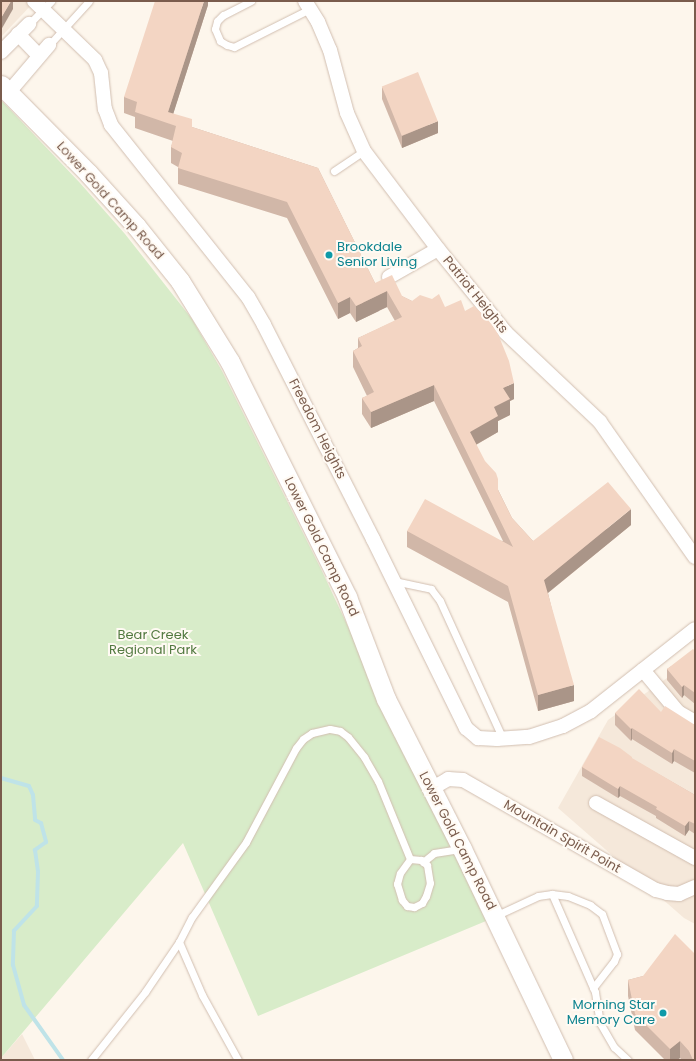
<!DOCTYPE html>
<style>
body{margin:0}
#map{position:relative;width:696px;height:1061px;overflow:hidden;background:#fdf6ec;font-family:Poppins,sans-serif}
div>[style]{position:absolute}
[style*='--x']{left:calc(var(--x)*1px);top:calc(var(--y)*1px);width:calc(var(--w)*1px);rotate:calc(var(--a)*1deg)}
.residential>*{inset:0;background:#f5e8da}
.green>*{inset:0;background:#d8ecc9}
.stream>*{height:4px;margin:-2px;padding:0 2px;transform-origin:2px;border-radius:2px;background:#bfe3e8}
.roads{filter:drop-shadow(0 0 1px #d1beb0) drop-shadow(0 0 1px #d1beb0)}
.lane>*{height:7px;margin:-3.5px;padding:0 3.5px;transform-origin:3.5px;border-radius:3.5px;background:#fff}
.street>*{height:14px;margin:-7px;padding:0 7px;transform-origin:7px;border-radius:7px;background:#fff}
.secondary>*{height:19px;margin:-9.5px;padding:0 9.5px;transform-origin:9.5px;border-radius:9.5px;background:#fff}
.wall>*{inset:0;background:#d1b7a8}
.shaded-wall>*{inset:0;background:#aa9588}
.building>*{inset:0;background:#f3d5c3;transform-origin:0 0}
.dots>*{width:11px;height:11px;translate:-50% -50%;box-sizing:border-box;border:2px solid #fffaf3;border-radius:50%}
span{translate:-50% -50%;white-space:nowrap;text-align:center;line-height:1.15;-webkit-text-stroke:4px #fffaf3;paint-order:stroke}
.street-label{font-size:13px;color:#7a5c4d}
.culture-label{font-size:13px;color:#0d838f}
.left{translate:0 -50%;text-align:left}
.right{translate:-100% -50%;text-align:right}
.park-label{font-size:13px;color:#537a41}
.frame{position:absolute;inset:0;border:2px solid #7a5c4d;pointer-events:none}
</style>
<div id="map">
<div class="residential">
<i style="clip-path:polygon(1px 1px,35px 1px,1px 37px)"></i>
<i style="clip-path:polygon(695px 658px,695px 924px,684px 918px,558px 808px,608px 720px)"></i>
<i style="clip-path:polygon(22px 1034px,35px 1060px,1px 1060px,1px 1058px)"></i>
</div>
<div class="green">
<i style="clip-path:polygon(1px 100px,80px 183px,125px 234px,192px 319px,222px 371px,321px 569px,486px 921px,258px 1016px,183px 843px,1px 1058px)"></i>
</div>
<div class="stream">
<i style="--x:1;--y:778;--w:29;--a:16"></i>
<i style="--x:29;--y:786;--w:10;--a:66"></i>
<i style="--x:33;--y:795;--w:25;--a:85"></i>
<i style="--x:35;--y:820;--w:7;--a:27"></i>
<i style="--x:41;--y:823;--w:20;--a:75"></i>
<i style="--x:46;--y:842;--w:14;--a:144"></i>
<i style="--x:35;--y:850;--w:22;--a:82"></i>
<i style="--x:38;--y:872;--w:34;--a:92"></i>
<i style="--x:37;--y:906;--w:34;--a:133"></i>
<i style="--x:14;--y:931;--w:34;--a:92"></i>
<i style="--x:13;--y:965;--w:41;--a:74.6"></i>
<i style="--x:24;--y:1005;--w:67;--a:54.7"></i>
</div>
<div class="roads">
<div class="lane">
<i style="--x:251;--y:1;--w:31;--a:153"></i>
<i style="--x:223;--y:15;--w:8;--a:135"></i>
<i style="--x:217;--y:21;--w:8;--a:104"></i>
<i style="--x:215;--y:29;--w:13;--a:67"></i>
<i style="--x:220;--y:41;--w:8;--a:30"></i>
<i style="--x:227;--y:45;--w:7;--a:16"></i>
<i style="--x:234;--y:47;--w:85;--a:-26.6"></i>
<i style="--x:29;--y:24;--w:32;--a:-46"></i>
<i style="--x:49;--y:45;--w:59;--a:-47.7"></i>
<i style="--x:334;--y:171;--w:36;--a:-34"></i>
<i style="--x:394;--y:581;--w:38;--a:12"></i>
<i style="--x:431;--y:589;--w:15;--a:53"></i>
<i style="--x:440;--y:601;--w:152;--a:65.5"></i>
<i style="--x:423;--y:862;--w:14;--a:-39"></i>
<i style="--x:434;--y:853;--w:26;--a:-9"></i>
<i style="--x:552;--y:894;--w:16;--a:7"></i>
<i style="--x:568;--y:896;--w:24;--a:22"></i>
<i style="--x:590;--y:905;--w:15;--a:37"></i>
<i style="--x:602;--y:914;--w:43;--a:69.4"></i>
<i style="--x:617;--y:954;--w:8;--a:113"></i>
<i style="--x:614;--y:961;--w:34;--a:128"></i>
<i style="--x:495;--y:916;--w:47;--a:-24.9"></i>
<i style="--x:538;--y:896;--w:14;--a:-8"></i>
<i style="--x:552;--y:894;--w:107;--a:66.3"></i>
<i style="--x:595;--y:992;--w:31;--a:81"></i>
<i style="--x:600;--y:1023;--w:28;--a:60"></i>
<i style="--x:614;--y:1047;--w:19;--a:43"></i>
<i style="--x:179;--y:942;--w:58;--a:66.5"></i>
<i style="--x:202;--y:995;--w:74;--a:61"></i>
<i style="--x:91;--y:1060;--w:87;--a:-51.5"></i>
<i style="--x:145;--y:992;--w:60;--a:-55.8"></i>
<i style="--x:179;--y:942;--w:28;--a:-63"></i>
<i style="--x:192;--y:917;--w:92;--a:-54.2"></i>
<i style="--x:246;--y:842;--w:106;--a:-62"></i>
<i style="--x:296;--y:748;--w:11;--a:-52"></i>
<i style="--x:303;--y:739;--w:11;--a:-34"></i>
<i style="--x:312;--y:733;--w:18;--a:-13"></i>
<i style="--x:330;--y:729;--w:10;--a:11"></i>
<i style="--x:340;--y:731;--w:10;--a:37"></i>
<i style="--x:348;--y:737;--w:26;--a:51"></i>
<i style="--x:364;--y:757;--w:28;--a:60"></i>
<i style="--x:378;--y:781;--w:84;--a:67.7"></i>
<i style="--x:410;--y:859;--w:11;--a:5"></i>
<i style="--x:421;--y:860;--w:8;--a:40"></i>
<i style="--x:427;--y:865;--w:18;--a:81"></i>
<i style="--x:430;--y:883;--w:14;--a:107"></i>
<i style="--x:426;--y:896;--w:8;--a:120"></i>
<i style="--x:422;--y:903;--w:9;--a:153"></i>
<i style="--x:414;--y:907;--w:7;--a:-172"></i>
<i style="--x:407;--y:906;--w:8;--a:-130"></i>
<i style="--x:402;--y:900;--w:17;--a:-107"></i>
<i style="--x:397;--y:884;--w:11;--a:-75"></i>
<i style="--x:400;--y:873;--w:17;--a:-54"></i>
</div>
<div class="street">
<i style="--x:34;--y:1;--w:85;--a:44"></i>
<i style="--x:95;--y:60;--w:14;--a:65"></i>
<i style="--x:101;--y:73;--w:36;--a:84"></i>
<i style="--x:105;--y:109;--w:17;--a:69"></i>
<i style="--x:111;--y:125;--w:220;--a:51.5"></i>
<i style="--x:248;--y:297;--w:32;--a:60"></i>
<i style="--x:264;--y:325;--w:240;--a:63"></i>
<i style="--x:373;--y:539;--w:211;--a:63.8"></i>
<i style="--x:466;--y:728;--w:16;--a:40"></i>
<i style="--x:478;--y:738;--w:19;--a:3"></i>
<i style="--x:497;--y:739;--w:32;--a:-4"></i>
<i style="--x:529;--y:737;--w:36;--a:-18"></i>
<i style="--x:563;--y:726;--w:32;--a:-28"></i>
<i style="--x:591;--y:711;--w:132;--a:-38.3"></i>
<i style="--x:305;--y:1;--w:25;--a:58"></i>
<i style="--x:318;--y:22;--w:30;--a:67"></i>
<i style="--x:330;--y:50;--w:65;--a:74.9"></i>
<i style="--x:347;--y:113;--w:42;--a:65.9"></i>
<i style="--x:364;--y:151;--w:123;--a:52.9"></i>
<i style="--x:438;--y:249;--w:108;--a:51"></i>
<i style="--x:506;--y:333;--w:129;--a:43.4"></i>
<i style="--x:600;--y:422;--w:165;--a:54.9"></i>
<i style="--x:18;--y:34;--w:30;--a:46"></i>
<i style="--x:1;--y:52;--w:40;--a:-45"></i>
<i style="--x:9;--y:92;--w:62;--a:-49.6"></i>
<i style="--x:389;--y:277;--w:56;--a:-29.7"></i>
<i style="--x:643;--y:670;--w:55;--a:50.2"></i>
<i style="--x:678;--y:712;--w:20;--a:30"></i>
<i style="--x:431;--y:789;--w:20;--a:-30"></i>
<i style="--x:448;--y:779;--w:15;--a:4"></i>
<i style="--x:463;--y:780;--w:222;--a:29.7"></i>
<i style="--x:656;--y:890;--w:11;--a:15"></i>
<i style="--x:667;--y:893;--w:12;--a:5"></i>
<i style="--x:679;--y:894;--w:17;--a:-24"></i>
<i style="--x:596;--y:803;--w:113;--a:29.1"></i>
</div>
<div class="secondary">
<i style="--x:1;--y:85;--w:124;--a:45.3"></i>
<i style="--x:88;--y:173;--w:72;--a:47.8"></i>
<i style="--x:136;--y:226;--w:70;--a:51.3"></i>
<i style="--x:180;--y:281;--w:95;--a:58.3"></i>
<i style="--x:230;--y:362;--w:263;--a:63.5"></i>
<i style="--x:347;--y:597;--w:109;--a:69.1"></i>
<i style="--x:386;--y:699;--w:168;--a:63.1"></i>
<i style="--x:462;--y:849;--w:234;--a:64.4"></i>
</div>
</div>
<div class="wall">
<i style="clip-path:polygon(208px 1px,208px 5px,173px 114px,192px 127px,318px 168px,375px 283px,412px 301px,465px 311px,514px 399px,510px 401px,510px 415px,498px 421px,498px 432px,476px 445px,512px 518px,533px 541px,631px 525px,548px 593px,574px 701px,538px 711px,508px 602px,407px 547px,407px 531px,503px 541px,434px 401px,371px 428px,362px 414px,362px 398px,367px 396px,353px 367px,353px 351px,358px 348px,358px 338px,395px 321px,387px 307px,356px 322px,350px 313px,338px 319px,287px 218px,178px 184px,178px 167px,171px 163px,171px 147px,173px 141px,135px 128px,135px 117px,124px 113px,124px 97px)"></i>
<i style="clip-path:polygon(382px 87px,438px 133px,402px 148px,382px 99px)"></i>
<i style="clip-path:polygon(695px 651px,695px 704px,684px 695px,682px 698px,667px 680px,667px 669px)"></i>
<i style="clip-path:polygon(661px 712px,695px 725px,695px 773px,674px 761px,672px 764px,632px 739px,631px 741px,615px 725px,615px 713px)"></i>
<i style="clip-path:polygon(632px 759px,695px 795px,695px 834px,689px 830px,685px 836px,656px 818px,656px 816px,620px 796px,618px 798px,582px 776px,582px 767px)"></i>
<i style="clip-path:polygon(643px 976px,695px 1060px,682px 1060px,680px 1058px,677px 1060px,665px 1060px,635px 1030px,628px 996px,628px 980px)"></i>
</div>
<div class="shaded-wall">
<i style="clip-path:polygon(11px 1px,13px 1px,13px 9px,1px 30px,1px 18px)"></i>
<i style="clip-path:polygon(204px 1px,208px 1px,208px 5px,170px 124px,168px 112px)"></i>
<i style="clip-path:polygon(438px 121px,438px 133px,402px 148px,402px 136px)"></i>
<i style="clip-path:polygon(387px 291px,387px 307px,356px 322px,356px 306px)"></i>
<i style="clip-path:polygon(350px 297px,350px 313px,338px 319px,338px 303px)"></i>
<i style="clip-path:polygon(514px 383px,514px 399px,510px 401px,510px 415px,498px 421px,498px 432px,470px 448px,470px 432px,494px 407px,503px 388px)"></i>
<i style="clip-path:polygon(434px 385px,434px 401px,371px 428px,371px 412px)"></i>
<i style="clip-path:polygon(631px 509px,631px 525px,544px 596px,544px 580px)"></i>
<i style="clip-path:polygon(574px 685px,574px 701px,538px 711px,538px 695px)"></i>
<i style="clip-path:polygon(684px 685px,684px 695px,682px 698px,682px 687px)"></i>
<i style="clip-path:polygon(632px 728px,632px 739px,631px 741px,631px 729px)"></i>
<i style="clip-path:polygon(674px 749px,674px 761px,672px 764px,672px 753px)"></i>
<i style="clip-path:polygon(620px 786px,620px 796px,618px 798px,618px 789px)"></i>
<i style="clip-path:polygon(689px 821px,689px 830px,685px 836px,685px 826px)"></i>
<i style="clip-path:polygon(680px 1041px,680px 1058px,677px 1060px,670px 1060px,670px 1049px)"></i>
</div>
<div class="building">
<i style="clip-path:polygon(1px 1px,11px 1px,1px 18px)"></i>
<i style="clip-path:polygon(155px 1px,204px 1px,168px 112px,192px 119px,192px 127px,318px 168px,375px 283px,392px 275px,402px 296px,412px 301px,420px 295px,432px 299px,439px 294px,445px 307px,461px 300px,465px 311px,474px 306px,489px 320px,498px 334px,509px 361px,514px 383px,503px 388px,510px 399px,494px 407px,498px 416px,470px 432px,485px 461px,496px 473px,498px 479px,498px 490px,512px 518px,533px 541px,608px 482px,631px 509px,544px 580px,574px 685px,538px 695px,508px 586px,407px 531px,425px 499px,513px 547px,434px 385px,371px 412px,362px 398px,374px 392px,353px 351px,362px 346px,358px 338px,402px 317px,387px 291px,356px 306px,350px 297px,338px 303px,287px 202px,178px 168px,182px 153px,171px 147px,176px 126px,135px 112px,137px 102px,124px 97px)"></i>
<i style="left:418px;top:72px;width:53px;height:39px;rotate:68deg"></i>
<i style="clip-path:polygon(693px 649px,695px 651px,695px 693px,684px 685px,682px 687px,667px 669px)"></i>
<i style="clip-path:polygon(639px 689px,661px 712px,665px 706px,695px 725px,695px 761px,674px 749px,672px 753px,632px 728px,631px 729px,615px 713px)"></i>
<i style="clip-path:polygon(599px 737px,620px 748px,632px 757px,632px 758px,695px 795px,695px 824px,689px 821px,685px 826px,656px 809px,657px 807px,620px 786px,618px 789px,582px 767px)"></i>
<i style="clip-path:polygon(675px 934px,695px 954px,695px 1060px,693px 1060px,689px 1051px,680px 1041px,670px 1049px,635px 1014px,628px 980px,643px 976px)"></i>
</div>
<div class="dots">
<i style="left:329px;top:255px;background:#0f9aa8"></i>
<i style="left:663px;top:1013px;background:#0f9aa8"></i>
</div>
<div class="street-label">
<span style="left:110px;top:201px;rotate:48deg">Lower Gold Camp Road</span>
<span style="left:475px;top:295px;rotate:51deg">Patriot Heights</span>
<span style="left:317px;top:429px;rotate:63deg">Freedom Heights</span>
<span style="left:321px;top:547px;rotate:64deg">Lower Gold Camp Road</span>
<span style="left:562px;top:837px;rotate:30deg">Mountain Spirit Point</span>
<span style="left:457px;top:841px;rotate:63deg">Lower Gold Camp Road</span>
</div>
<div class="culture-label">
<span class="left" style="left:337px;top:255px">Brookdale<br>Senior Living</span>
<span class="right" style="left:655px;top:1013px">Morning Star<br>Memory Care</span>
</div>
<div class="park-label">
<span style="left:153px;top:643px">Bear Creek<br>Regional Park</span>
</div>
<div class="frame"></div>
</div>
